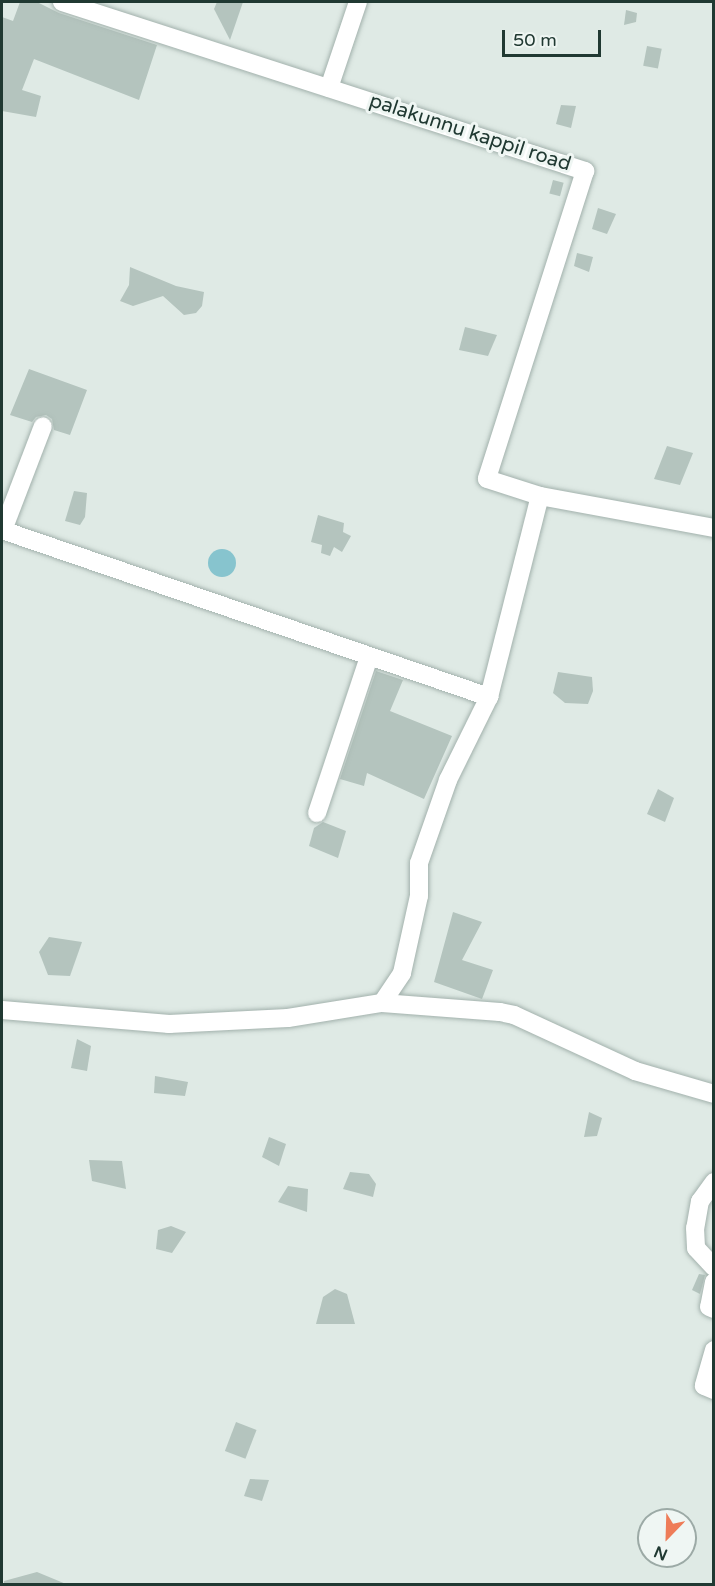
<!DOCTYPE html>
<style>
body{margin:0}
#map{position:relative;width:715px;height:1586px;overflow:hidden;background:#dfeae5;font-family:"Varela Round",sans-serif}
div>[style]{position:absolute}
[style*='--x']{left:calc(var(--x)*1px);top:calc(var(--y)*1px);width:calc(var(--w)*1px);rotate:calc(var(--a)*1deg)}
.water>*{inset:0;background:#87c4ce}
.round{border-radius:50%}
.building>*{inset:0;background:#b4c4be;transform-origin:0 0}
.roads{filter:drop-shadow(0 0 2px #a2b1ac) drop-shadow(0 0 2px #a2b1ac)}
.minor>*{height:18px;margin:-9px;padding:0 9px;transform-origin:9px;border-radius:9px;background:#fff}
span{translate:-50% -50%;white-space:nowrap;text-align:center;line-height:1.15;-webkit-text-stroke:6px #eff6f3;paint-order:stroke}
.street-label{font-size:20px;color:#203932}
.frame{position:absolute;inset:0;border:3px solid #203932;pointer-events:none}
.north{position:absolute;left:637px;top:1508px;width:60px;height:60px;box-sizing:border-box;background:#eff6f3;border:2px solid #9caaa6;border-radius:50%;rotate:203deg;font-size:16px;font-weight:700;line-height:24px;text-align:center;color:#203932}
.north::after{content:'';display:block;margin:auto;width:21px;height:27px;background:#ee7c58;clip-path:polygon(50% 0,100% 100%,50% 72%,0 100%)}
.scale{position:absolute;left:502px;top:30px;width:99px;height:27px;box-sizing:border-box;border:3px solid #203932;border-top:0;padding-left:8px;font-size:18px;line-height:21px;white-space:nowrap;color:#203932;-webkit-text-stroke:4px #eff6f3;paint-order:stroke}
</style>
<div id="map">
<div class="water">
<i class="round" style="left:208px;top:549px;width:28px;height:28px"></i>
</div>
<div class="building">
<i style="clip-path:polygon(20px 2px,37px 2px,59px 13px,157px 45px,139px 100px,34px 59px,22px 90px,41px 96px,36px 117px,2px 111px,2px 17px,13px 21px)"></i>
<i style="clip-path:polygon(217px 2px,243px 2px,230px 40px,214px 9px)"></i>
<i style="clip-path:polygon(626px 10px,637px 13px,636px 22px,624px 25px)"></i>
<i style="left:647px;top:46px;width:15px;height:20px;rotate:11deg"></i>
<i style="clip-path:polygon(561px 105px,576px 106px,571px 128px,556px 124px)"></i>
<i style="left:553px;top:180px;width:11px;height:14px;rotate:15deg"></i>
<i style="clip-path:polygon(598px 208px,616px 214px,607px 234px,592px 229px)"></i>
<i style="clip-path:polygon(577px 253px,593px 257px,589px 272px,574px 266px)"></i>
<i style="clip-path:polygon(130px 267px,176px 286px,204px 292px,202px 306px,196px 313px,184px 315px,163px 296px,133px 306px,120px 301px,129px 285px)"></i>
<i style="clip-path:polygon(465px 327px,497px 335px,488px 356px,459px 350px)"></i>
<i style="clip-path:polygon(29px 369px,87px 390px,70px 435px,54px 430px,52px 419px,46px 415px,36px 417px,32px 422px,10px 415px)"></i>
<i style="clip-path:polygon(667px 446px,693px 453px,680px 485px,654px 479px)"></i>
<i style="clip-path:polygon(74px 491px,87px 493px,85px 517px,80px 525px,65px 521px)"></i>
<i style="clip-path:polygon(318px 515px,344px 523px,343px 532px,351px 536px,342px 552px,334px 547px,330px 556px,321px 553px,322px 545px,311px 542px)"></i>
<i style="clip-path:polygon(376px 671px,403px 680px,390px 711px,452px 736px,424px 799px,367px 773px,364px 786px,340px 779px)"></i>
<i style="clip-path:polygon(558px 672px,592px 677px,593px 691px,588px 704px,565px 703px,553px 693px)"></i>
<i style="clip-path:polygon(658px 789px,674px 798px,665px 822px,647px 814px)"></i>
<i style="clip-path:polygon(323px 822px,346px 831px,338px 858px,309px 846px,314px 828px)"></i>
<i style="clip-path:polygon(453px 912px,482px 922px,462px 960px,493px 970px,482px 999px,434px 982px)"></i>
<i style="clip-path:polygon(49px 937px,82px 942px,70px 976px,48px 975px,39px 952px)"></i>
<i style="clip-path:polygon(77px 1039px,91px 1046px,87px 1071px,71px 1068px)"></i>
<i style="clip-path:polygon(155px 1076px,188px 1082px,185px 1096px,154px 1093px)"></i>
<i style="clip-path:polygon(589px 1112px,602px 1118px,597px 1136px,584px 1137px)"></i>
<i style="clip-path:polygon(269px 1137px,286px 1144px,279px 1166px,262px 1157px)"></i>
<i style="clip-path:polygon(89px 1160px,122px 1161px,126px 1189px,92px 1181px)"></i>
<i style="clip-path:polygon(350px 1172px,369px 1174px,376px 1184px,373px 1197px,343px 1189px)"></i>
<i style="clip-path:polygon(288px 1186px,308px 1189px,307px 1212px,278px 1202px)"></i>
<i style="clip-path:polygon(171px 1226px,186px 1232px,172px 1253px,156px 1249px,158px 1230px)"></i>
<i style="clip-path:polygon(699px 1274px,705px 1275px,700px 1294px,692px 1290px)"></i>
<i style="clip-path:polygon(335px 1289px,347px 1294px,355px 1324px,316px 1324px,323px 1297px)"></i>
<i style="left:236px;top:1422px;width:22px;height:31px;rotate:21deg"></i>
<i style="clip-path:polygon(250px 1479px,269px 1480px,262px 1501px,244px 1496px)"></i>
<i style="clip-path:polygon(37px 1572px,66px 1584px,4px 1584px,4px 1581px)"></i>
</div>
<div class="roads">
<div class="minor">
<i style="--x:62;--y:2;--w:550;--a:17.91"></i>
<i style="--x:585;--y:171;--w:323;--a:107.7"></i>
<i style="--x:487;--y:479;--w:56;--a:17.8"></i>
<i style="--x:329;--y:88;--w:91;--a:-71.4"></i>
<i style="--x:2;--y:530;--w:515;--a:18.93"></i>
<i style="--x:489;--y:697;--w:207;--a:-75.8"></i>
<i style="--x:540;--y:496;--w:177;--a:10.4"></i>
<i style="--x:3;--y:530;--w:111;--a:-69"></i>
<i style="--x:317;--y:813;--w:164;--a:-71.6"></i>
<i style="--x:382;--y:1003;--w:36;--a:-56"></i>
<i style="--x:402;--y:973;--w:79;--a:-77.6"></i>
<i style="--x:419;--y:896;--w:33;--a:-90"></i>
<i style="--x:419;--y:863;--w:88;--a:-70.7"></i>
<i style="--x:448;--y:780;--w:93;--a:-63.7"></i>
<i style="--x:2;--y:1010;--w:168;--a:4.8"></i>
<i style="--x:169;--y:1024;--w:119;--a:-2.9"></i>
<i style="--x:288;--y:1018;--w:95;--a:-9.1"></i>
<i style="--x:382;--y:1003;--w:118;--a:4.4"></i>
<i style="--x:500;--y:1012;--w:14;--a:12"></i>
<i style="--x:514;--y:1015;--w:133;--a:24.8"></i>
<i style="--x:635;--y:1071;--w:82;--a:16.2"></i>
<i style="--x:714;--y:1182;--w:24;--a:126"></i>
<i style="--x:700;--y:1201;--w:27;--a:100"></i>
<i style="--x:695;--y:1228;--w:20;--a:87"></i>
<i style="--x:696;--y:1248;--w:26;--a:47"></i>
<i style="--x:714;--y:1282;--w:25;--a:101"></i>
<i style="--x:709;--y:1307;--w:5;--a:22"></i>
<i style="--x:714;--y:1350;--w:37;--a:106"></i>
<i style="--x:704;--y:1386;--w:11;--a:22"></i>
</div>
</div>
<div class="street-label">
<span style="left:470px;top:133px;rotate:18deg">palakunnu kappil road</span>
</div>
<div class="frame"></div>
<div class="north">N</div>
<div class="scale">50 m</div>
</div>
